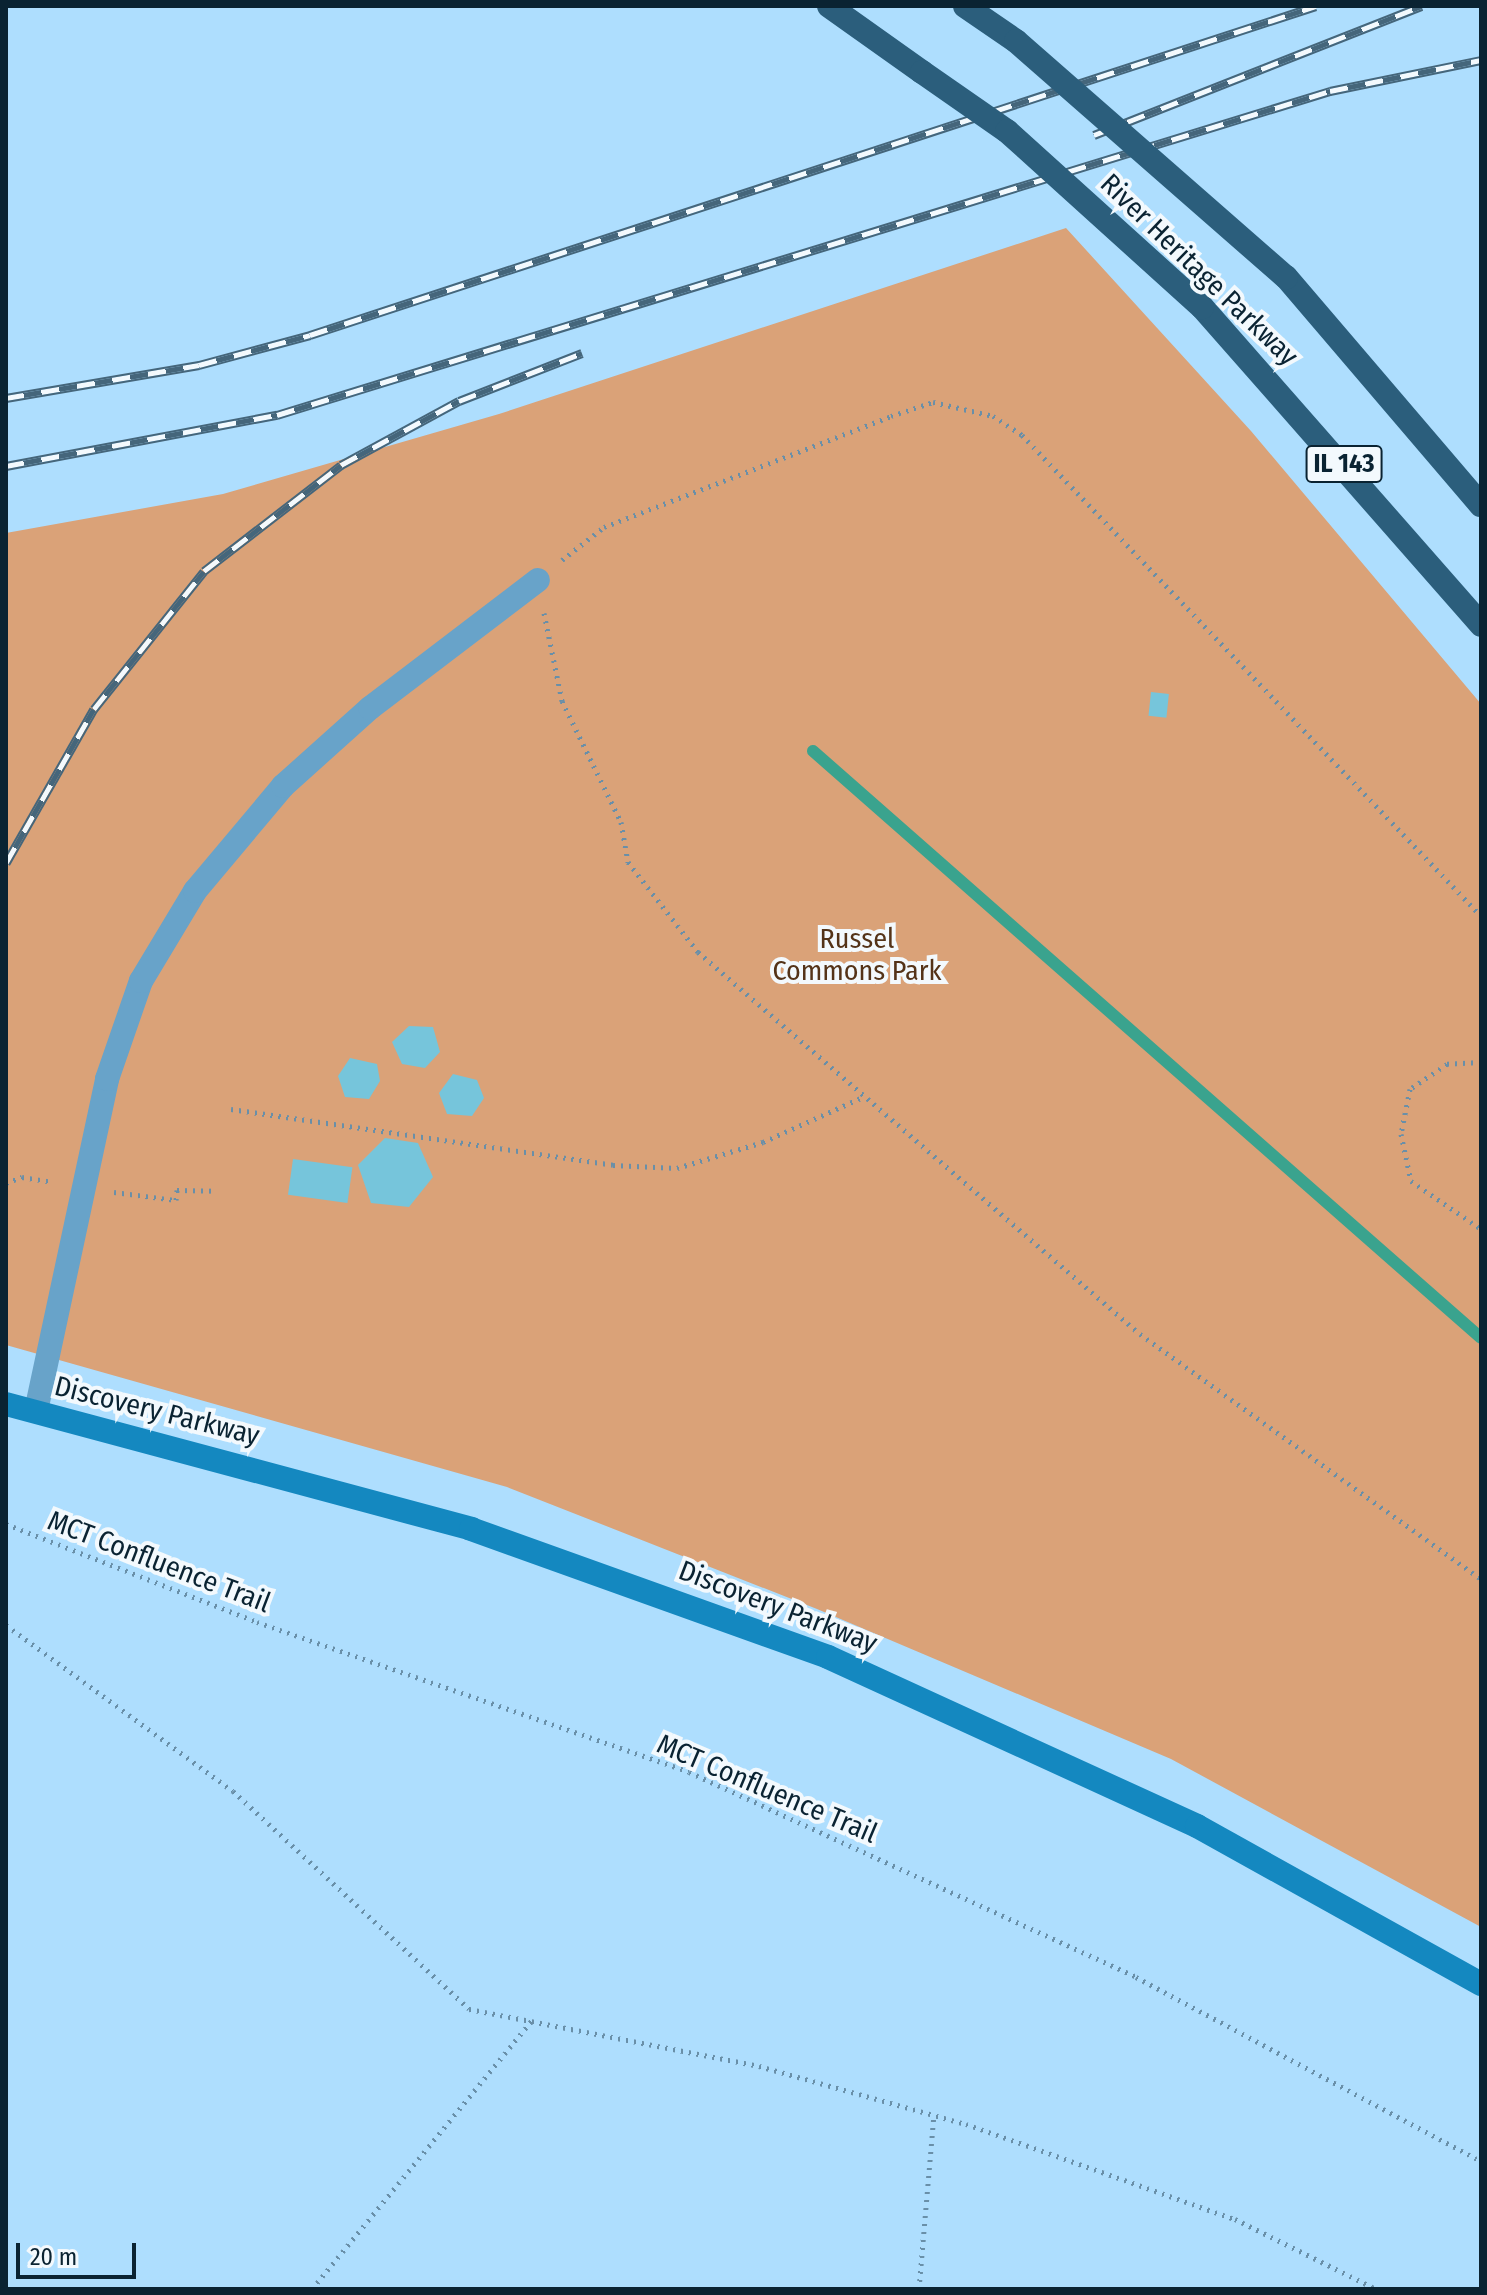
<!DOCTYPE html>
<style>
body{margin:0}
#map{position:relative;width:1487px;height:2295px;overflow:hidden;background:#aedefe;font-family:"Fira Sans Condensed",sans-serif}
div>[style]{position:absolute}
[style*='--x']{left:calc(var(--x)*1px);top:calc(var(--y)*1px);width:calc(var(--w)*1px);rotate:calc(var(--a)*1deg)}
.green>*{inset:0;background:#daa278}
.stream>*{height:12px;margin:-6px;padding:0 6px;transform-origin:6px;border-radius:6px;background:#3aa38e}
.building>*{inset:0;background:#76c5db;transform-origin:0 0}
.path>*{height:5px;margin-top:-2.5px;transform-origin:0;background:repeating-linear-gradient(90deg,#698fa8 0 2px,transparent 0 8px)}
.lane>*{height:24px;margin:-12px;padding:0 12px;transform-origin:12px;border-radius:12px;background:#68a3c9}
.secondary>*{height:24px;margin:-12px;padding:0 12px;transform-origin:12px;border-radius:12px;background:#1488c0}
.highway>*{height:24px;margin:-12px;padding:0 12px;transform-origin:12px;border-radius:12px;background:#2b5e7c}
.rail>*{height:9px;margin-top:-4.5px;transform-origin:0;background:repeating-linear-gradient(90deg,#f3f9fd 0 18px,#45667b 0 36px);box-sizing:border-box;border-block:2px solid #45667b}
.highway-bridge>*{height:24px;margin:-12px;padding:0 12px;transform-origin:12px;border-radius:12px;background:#2b5e7c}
span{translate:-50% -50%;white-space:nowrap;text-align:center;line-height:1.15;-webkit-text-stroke:8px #f3f9fd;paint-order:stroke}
.shield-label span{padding:2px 6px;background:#f3f9fd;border:2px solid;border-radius:6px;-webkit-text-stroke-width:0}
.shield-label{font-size:26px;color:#0a2332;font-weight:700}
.street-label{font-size:28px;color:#0a2332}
.park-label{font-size:28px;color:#543318}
.frame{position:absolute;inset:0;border:8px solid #0a2332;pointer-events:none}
.scale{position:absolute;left:16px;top:2243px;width:120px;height:36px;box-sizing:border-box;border:4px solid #0a2332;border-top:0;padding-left:10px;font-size:24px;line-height:28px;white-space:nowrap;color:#0a2332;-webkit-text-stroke:6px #f3f9fd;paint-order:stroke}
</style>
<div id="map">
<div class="green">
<i style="clip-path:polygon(1066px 228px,1251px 431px,1481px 704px,1481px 1927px,1171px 1759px,817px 1609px,507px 1487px,6px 1345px,6px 533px,223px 494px,499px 414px)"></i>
</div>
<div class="stream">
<i style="--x:813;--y:751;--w:889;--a:41.31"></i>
</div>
<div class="building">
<i style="left:1151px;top:692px;width:18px;height:24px;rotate:6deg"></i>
<i style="clip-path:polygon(409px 1026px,433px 1027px,440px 1052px,425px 1068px,402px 1064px,392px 1042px)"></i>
<i style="clip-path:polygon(350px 1058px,377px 1064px,380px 1081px,369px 1099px,345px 1097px,338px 1076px)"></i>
<i style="clip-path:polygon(453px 1074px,477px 1080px,484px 1098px,472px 1116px,447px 1114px,439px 1093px)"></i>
<i style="clip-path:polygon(385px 1138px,418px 1143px,433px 1177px,409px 1207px,371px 1203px,358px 1165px)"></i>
<i style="left:293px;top:1159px;width:60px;height:36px;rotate:8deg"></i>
</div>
<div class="path">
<i style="--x:562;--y:560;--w:53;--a:-38.2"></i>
<i style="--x:604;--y:527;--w:308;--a:-21.1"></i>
<i style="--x:891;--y:416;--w:44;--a:-18.4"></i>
<i style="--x:933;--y:402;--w:62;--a:13.1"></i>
<i style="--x:993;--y:416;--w:35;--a:33"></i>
<i style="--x:1022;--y:435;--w:665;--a:46.34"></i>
<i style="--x:544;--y:613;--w:90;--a:78.4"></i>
<i style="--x:562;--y:701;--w:135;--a:64"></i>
<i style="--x:621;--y:822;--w:41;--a:80.1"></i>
<i style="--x:628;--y:862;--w:114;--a:52.1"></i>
<i style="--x:698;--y:952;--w:584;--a:40.84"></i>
<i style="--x:1140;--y:1334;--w:420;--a:35.7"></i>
<i style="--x:1481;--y:1062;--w:34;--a:177"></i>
<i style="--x:1447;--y:1064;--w:45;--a:146"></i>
<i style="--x:1410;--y:1089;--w:46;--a:101.3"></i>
<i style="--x:1401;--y:1134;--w:48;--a:78"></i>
<i style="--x:1411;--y:1181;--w:85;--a:34.4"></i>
<i style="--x:231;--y:1109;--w:386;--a:8.3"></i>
<i style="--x:613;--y:1165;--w:64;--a:2.7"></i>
<i style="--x:677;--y:1168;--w:90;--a:-16.8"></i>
<i style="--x:763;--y:1142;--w:107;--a:-24.2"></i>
<i style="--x:6;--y:1183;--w:17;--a:-21"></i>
<i style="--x:22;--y:1177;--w:31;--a:9"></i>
<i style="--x:114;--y:1192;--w:63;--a:7.4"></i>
<i style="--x:176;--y:1200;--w:10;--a:-84"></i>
<i style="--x:177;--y:1190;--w:39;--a:1"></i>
<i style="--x:6;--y:1524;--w:269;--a:21.3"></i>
<i style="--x:257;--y:1622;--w:457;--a:19.1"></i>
<i style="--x:689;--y:1772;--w:492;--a:24.6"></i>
<i style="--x:1136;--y:1977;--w:391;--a:28.1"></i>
<i style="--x:6;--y:1625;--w:281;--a:36.2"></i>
<i style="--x:233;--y:1791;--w:321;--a:42.7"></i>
<i style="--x:469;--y:2009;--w:296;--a:11.1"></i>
<i style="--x:759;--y:2066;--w:215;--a:15.7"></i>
<i style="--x:966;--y:2124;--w:285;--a:19.5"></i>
<i style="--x:1235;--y:2219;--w:157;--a:26.4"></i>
<i style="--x:312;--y:2289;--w:348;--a:-50.7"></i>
<i style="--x:919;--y:2289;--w:175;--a:-85.1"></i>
</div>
<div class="lane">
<i style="--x:36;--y:1411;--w:340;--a:-77.9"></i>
<i style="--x:107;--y:1079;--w:104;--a:-70.9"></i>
<i style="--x:141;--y:981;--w:105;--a:-59"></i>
<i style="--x:195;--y:891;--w:137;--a:-50"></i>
<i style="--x:283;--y:786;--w:117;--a:-41.9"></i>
<i style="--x:370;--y:708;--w:211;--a:-37.3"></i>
</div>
<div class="secondary">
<i style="--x:6;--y:1404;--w:482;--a:15"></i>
<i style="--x:471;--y:1529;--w:379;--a:19.7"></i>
<i style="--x:828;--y:1657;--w:406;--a:24.6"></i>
<i style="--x:1197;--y:1826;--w:325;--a:29.1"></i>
</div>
<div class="highway">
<i style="--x:829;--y:6;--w:114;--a:35.4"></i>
<i style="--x:965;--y:6;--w:62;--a:34.5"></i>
<i style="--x:1286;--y:277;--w:300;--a:49.5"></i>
<i style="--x:1202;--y:307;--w:423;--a:48.7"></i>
</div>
<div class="rail">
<i style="--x:1094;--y:135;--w:352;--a:-21.5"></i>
<i style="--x:6;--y:398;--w:196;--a:-9.7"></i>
<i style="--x:199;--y:365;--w:115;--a:-15.1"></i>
<i style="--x:310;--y:335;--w:1058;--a:-18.11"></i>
<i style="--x:6;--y:466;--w:276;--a:-10.7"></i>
<i style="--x:277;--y:415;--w:1102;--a:-17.1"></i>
<i style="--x:1330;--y:91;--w:154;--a:-11.6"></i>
<i style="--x:6;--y:863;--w:177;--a:-60.3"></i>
<i style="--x:94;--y:709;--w:176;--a:-51.4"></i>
<i style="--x:204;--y:571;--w:173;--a:-37.7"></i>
<i style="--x:341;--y:465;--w:134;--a:-28.5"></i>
<i style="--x:459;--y:401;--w:132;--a:-21.3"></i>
</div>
<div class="highway-bridge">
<i style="--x:1016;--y:41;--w:359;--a:41.2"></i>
<i style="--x:922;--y:72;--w:103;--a:34.8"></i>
<i style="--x:1007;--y:131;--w:263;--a:42.1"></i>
</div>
<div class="shield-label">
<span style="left:1344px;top:464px">IL 143</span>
</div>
<div class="street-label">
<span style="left:1199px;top:270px;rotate:44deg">River Heritage Parkway</span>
<span style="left:157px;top:1411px;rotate:14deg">Discovery Parkway</span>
<span style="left:159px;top:1562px;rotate:21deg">MCT Confluence Trail</span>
<span style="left:778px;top:1607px;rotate:21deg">Discovery Parkway</span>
<span style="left:767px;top:1789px;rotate:23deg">MCT Confluence Trail</span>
</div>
<div class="park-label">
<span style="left:857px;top:955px">Russel<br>Commons Park</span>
</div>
<div class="frame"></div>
<div class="scale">20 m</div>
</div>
